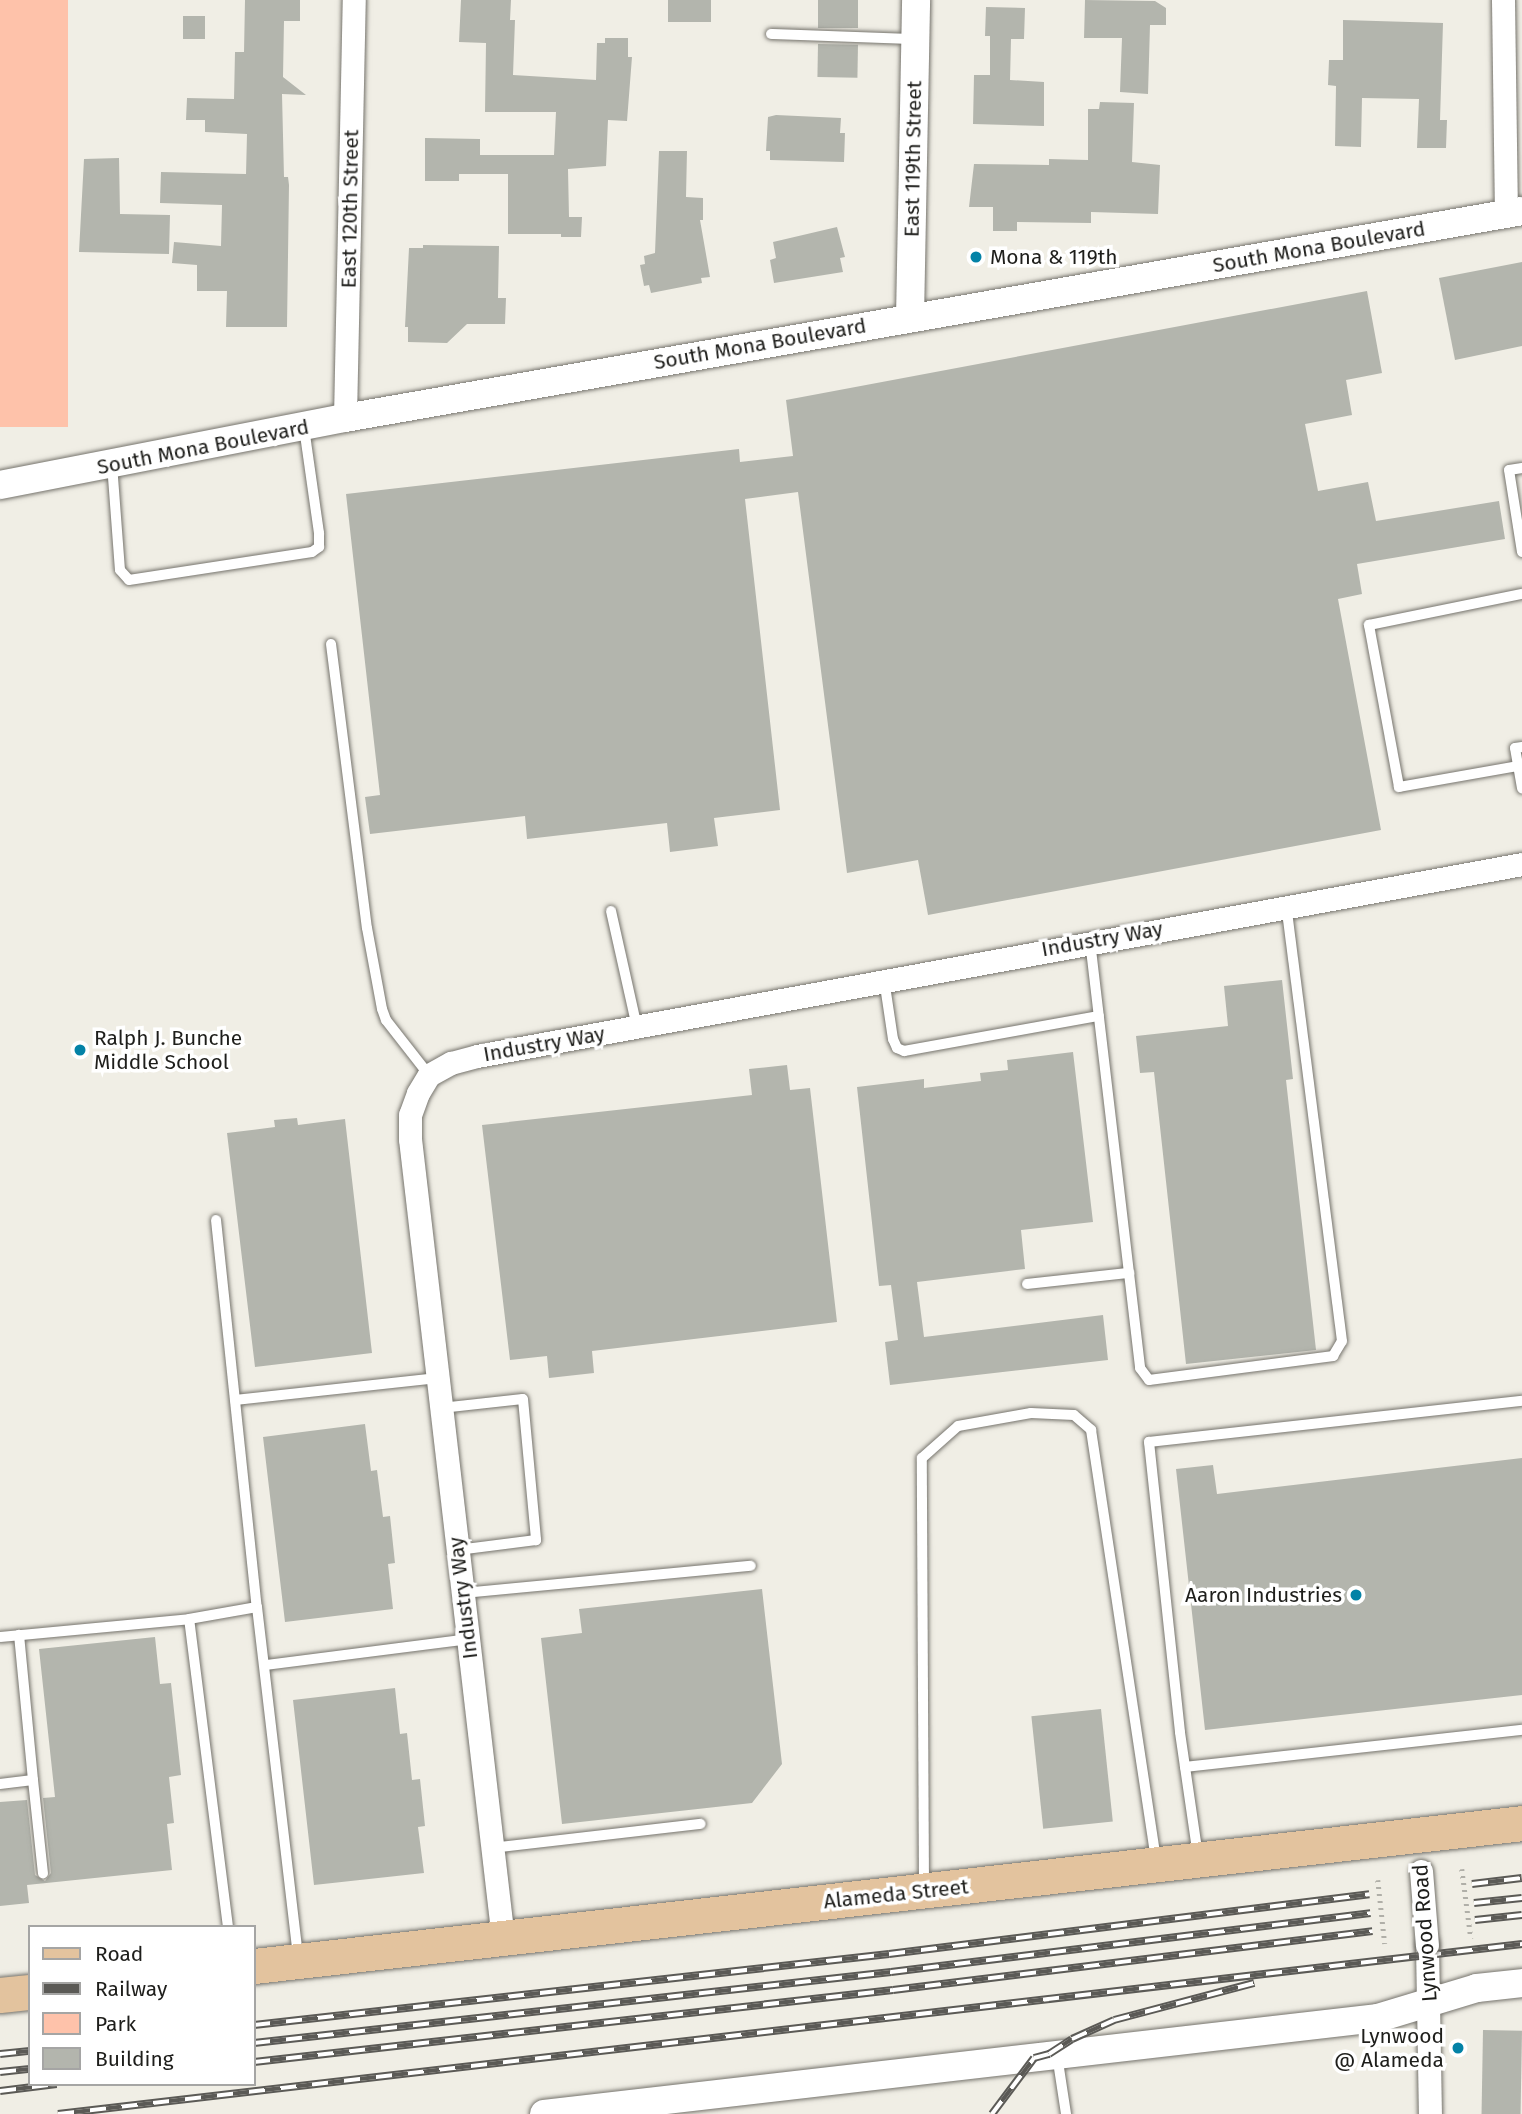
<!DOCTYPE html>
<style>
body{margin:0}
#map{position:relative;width:1522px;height:2114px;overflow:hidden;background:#f0eee5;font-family:"Fira Sans",sans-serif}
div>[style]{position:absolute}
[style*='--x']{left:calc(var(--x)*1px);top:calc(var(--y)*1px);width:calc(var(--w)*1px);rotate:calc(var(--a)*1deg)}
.green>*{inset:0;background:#fec2aa;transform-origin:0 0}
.building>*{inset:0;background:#b3b5ad;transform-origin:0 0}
.path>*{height:4.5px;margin-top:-2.25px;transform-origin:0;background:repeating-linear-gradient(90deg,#b0afa8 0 2px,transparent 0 7px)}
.roads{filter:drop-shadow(0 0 2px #76746d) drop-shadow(0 0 2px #76746d)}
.service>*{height:10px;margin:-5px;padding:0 5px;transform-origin:5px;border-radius:5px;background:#fff}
.minor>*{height:23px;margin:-11.5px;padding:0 11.5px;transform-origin:11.5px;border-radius:11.5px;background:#fff}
.tertiary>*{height:28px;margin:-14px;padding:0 14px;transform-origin:14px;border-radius:14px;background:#fff}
.primary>*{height:35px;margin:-17.5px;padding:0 17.5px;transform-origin:17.5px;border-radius:17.5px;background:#e3c39e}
.rail>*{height:8px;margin-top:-4px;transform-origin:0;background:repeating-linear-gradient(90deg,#fff 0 16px,#5b5a56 0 32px);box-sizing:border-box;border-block:2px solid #5b5a56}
.bridges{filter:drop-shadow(0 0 2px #76746d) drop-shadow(0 0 2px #76746d)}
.minor-bridge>*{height:23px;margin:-11.5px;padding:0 11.5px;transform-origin:11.5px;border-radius:11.5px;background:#fff}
.dots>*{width:19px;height:19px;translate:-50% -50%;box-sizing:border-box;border:4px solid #fff;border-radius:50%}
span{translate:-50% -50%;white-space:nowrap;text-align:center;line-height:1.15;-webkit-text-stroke:7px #fff;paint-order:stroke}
.street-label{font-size:21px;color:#1e1e1b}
.poi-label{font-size:21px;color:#1e1e1b}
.left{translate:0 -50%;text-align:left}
.right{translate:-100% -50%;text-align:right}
.legend{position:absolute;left:28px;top:1925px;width:228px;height:161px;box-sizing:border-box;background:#fff;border:2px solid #a5a5a4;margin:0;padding:9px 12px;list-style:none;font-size:21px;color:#1e1e1b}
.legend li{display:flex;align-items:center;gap:14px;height:35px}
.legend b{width:35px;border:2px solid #a5a5a4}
</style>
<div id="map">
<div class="green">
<i style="left:0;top:0;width:68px;height:427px"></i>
</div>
<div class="building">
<i style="clip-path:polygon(245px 0,300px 0,300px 21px,284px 21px,283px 77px,306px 95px,282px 94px,284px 177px,288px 177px,289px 185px,287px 327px,226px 327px,227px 291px,197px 291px,197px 265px,172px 263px,174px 242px,221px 246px,222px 205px,160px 203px,161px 172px,246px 174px,247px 134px,205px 132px,205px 120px,186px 120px,187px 98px,234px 99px,235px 52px,244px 52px)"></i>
<i style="clip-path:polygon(461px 0,511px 0,510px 20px,515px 20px,513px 75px,596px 80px,597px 43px,605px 43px,605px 38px,628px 38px,628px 57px,632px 57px,627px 121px,608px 120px,606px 166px,568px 169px,569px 217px,582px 217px,581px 237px,561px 237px,561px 234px,508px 234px,508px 174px,459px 174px,459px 181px,425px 181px,425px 138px,480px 139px,480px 155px,554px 155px,556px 112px,485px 112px,486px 43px,459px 42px)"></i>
<i style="left:668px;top:0;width:43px;height:22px"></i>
<i style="left:818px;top:0;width:40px;height:28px"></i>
<i style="clip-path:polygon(1085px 0,1155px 1px,1166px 8px,1166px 25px,1150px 25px,1148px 94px,1120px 92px,1122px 38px,1084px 38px)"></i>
<i style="clip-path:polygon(986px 7px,1025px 8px,1024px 39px,1011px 39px,1010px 80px,1044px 82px,1044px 126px,973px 124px,974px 75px,990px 75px,990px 36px,985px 36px)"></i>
<i style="left:183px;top:16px;width:22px;height:23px"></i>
<i style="clip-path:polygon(1343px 20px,1443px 23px,1440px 120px,1447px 120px,1446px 148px,1417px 148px,1419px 99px,1362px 98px,1361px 147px,1335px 146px,1336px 86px,1328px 85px,1329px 60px,1343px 60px)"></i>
<i style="left:818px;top:44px;width:40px;height:33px;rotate:1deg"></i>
<i style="clip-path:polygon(1100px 102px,1134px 103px,1132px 162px,1160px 165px,1158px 214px,1091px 212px,1091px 223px,1017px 222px,1017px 231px,993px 231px,993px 207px,969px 207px,974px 164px,1049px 165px,1049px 159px,1088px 160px,1088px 109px,1099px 109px)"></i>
<i style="clip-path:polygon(776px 115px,841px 118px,840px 133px,845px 133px,844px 162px,770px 160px,770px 151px,766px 151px,768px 117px)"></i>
<i style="clip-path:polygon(659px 151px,687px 151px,686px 197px,703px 198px,703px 220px,700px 220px,710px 277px,701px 278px,702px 283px,651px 293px,649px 285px,644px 286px,640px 265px,645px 264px,644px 256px,655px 253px)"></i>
<i style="clip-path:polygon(119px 158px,120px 214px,170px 215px,169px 254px,79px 252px,84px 159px)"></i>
<i style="clip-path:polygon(837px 227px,845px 257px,840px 258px,843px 272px,774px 283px,770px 260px,776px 258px,773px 242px)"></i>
<i style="clip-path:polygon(423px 245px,499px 246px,498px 298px,506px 298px,505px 324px,467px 324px,447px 343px,408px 342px,408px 327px,405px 327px,409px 248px,423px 248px)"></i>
<i style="clip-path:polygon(1522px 262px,1522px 346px,1455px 360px,1439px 278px)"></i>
<i style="clip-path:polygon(1367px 291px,1382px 373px,1346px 380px,1352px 415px,1305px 424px,1318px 491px,1368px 482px,1376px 521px,1499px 501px,1505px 539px,1357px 564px,1362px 594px,1338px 599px,1381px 830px,928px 915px,918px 860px,847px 873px,798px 492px,745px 499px,780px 810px,714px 818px,718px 846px,670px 852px,667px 823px,527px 839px,525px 816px,370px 834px,365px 797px,380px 795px,346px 494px,739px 449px,740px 462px,793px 456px,786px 400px)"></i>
<i style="clip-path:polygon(1282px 980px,1293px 1079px,1286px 1080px,1316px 1350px,1186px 1364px,1154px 1072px,1140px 1073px,1136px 1036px,1228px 1026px,1224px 986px)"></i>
<i style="clip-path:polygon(1073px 1052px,1093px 1222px,1021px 1230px,1025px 1269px,917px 1282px,924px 1337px,1103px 1315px,1108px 1360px,890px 1385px,885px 1342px,898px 1340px,891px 1285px,879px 1286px,857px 1087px,924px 1079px,924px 1088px,981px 1081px,980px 1073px,1008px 1070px,1007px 1060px)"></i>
<i style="clip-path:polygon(787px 1065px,790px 1090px,810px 1088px,837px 1322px,592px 1351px,594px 1373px,549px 1378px,547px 1356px,510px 1360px,482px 1125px,752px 1095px,749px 1069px)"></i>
<i style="clip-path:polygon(297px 1118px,298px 1125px,345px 1119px,372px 1353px,255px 1367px,227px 1133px,275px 1127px,274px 1120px)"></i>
<i style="clip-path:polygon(365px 1424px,371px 1471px,377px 1470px,383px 1517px,390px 1516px,395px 1563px,388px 1564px,393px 1609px,285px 1622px,263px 1437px)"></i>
<i style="clip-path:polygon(1522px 1458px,1522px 1695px,1205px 1730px,1176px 1469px,1213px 1465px,1217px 1494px)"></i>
<i style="clip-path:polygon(762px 1589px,782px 1764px,752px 1803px,562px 1824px,541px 1638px,582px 1633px,579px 1609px)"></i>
<i style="clip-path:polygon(155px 1637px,160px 1684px,171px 1683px,181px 1775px,169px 1777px,174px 1823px,167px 1824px,172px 1870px,27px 1885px,29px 1903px,0 1906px,0 1802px,27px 1800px,35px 1875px,45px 1881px,51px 1873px,43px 1798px,55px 1797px,39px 1649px)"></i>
<i style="clip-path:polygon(395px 1688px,400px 1734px,407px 1733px,412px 1780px,420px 1779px,425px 1826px,418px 1827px,424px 1873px,314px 1885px,293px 1700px)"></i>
<i style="left:1101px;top:1709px;width:113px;height:70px;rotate:84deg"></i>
<i style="left:1483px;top:2030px;width:39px;height:84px;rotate:1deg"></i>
</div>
<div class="path">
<i style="--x:1462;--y:1869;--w:70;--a:82.6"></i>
<i style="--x:1378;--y:1880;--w:64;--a:83.8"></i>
</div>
<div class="roads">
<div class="service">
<i style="--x:771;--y:34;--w:142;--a:2"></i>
<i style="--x:112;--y:464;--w:106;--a:85.7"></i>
<i style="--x:120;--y:570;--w:13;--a:48"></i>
<i style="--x:129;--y:580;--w:185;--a:-8.7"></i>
<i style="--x:312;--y:552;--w:9;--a:-36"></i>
<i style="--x:319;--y:547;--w:14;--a:-90"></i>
<i style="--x:319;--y:533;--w:106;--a:-98.1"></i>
<i style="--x:1522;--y:468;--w:13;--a:171"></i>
<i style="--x:1509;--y:470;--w:83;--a:81"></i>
<i style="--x:331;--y:644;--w:286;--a:82.8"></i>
<i style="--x:367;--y:928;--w:82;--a:79.5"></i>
<i style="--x:382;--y:1009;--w:12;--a:70"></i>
<i style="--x:386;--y:1020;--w:70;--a:52"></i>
<i style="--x:1522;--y:747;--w:7;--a:172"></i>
<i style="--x:1515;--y:748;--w:41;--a:80.1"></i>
<i style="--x:1518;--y:766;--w:121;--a:170"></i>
<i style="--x:1399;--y:787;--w:165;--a:-100.5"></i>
<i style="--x:1369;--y:625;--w:156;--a:-11.5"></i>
<i style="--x:611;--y:911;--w:119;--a:77.4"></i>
<i style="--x:1090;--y:941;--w:430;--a:83.3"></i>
<i style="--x:1140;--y:1368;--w:15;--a:53"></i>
<i style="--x:1149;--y:1380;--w:186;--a:-7.4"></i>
<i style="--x:1333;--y:1356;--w:17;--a:-59"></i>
<i style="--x:1342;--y:1341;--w:439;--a:-97.3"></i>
<i style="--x:884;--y:979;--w:61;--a:81.5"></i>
<i style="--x:893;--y:1039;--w:10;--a:66"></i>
<i style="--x:897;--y:1048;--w:8;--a:23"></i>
<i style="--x:904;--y:1051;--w:198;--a:-10.2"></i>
<i style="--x:216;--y:1220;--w:389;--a:84"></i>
<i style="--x:1027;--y:1284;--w:103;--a:-6.2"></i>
<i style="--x:235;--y:1400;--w:204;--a:-6.2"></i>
<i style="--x:441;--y:1408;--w:82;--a:-6.3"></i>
<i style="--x:523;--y:1399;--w:142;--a:84.7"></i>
<i style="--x:536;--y:1540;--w:79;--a:172.7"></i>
<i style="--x:463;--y:1593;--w:289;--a:-5.4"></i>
<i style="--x:0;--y:1637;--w:190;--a:-5.4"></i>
<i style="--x:266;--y:1665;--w:204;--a:-7.3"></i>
<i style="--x:1185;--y:1767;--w:339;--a:-6.3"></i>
<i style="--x:33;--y:1780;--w:94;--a:83.9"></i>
<i style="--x:0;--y:1784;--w:33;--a:-7"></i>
<i style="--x:33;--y:1780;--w:146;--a:-95.5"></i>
<i style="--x:492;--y:1848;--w:210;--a:-6.6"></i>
<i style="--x:1198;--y:1856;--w:125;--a:-98.3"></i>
<i style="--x:1180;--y:1732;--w:292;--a:-96.1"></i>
<i style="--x:1149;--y:1442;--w:375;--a:-6.3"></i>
<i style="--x:924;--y:1885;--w:427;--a:-90.3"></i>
<i style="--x:922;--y:1458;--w:48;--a:-41.6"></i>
<i style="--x:958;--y:1426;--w:74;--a:-10.1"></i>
<i style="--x:1031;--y:1413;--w:43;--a:2.7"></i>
<i style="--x:1074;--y:1415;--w:23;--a:41"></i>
<i style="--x:1091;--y:1430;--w:434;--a:81.4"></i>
<i style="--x:228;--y:1927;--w:310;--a:-97.2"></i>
<i style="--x:189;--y:1619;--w:69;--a:-10"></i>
<i style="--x:257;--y:1607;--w:353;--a:83.3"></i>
<i style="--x:1057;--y:2055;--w:60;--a:81.3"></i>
</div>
<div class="minor">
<i style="--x:1503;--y:0;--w:214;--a:89.2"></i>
<i style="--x:345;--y:418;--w:418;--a:-88.8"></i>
<i style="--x:503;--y:1939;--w:805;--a:-96.63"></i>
<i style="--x:410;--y:1139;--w:24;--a:-90"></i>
<i style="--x:410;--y:1115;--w:23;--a:-70"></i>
<i style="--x:418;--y:1093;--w:21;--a:-59"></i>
<i style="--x:429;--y:1075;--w:25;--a:-29"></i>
<i style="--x:451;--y:1063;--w:27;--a:-15"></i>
<i style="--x:477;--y:1056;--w:1062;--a:-10.41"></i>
<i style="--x:1427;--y:1945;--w:169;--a:89"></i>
</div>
<div class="tertiary">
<i style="--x:910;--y:318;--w:318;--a:-88.9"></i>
<i style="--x:0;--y:485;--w:351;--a:-11"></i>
<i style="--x:345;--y:418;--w:1195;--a:-9.97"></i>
<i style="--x:544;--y:2114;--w:840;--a:-6.57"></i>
<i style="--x:1378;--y:2018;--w:103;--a:-16.9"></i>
<i style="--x:1477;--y:1988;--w:45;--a:-6.3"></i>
</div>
<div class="primary">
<i style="--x:254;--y:1966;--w:1276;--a:-6.43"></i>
<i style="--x:0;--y:1995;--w:30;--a:-6"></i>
</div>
</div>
<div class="rail">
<i style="--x:1472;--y:1884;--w:50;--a:-6.8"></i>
<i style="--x:1474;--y:1903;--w:48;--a:-5.9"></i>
<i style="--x:1475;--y:1920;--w:47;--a:-6.1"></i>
<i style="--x:254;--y:2025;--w:639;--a:-6.38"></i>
<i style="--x:889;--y:1954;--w:484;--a:-7.1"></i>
<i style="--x:254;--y:2043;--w:641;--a:-6.36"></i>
<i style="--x:891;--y:1972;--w:483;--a:-7"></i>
<i style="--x:0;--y:2054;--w:30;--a:-6"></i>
<i style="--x:254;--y:2062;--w:643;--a:-6.43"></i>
<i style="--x:893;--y:1990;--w:483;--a:-7"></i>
<i style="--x:0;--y:2072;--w:30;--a:-6"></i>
<i style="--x:0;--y:2091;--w:57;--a:-7"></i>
<i style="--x:58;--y:2114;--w:1474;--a:-6.62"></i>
<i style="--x:992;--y:2114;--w:70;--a:-53.1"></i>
<i style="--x:1034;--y:2058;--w:16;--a:-15"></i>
<i style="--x:1049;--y:2054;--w:27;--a:-33"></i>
<i style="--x:1072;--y:2039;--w:46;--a:-24.3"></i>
<i style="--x:1114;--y:2020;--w:145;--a:-14.8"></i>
</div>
<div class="bridges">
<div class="minor-bridge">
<i style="--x:1421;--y:1871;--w:74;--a:85.4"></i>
</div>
</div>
<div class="dots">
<i style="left:976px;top:257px;background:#0382a6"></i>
<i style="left:80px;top:1050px;background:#0382a6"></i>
<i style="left:1356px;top:1595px;background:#0382a6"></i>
<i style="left:1458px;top:2048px;background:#0382a6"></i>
</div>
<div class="street-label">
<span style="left:913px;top:159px;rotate:-89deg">East 119th Street</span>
<span style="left:350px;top:209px;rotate:-89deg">East 120th Street</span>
<span style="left:1319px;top:247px;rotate:-10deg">South Mona Boulevard</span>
<span style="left:760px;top:344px;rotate:-10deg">South Mona Boulevard</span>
<span style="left:203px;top:447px;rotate:-11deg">South Mona Boulevard</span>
<span style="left:1102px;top:939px;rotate:-10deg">Industry Way</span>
<span style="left:544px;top:1044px;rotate:-10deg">Industry Way</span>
<span style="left:463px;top:1598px;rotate:-97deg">Industry Way</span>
<span style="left:896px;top:1894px;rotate:-6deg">Alameda Street</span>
<span style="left:1425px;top:1933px;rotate:-94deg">Lynwood Road</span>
</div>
<div class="poi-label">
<span class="left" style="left:990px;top:257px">Mona &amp; 119th</span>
<span class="left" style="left:94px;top:1050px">Ralph J. Bunche<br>Middle School</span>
<span class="right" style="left:1342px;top:1595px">Aaron Industries</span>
<span class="right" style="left:1444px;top:2048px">Lynwood<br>@ Alameda</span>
</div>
<ul class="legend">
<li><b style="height:9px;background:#e3c39e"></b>Road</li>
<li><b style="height:9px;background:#5b5a56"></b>Railway</li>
<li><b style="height:19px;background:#fec2aa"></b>Park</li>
<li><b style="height:19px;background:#b3b5ad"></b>Building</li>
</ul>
</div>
